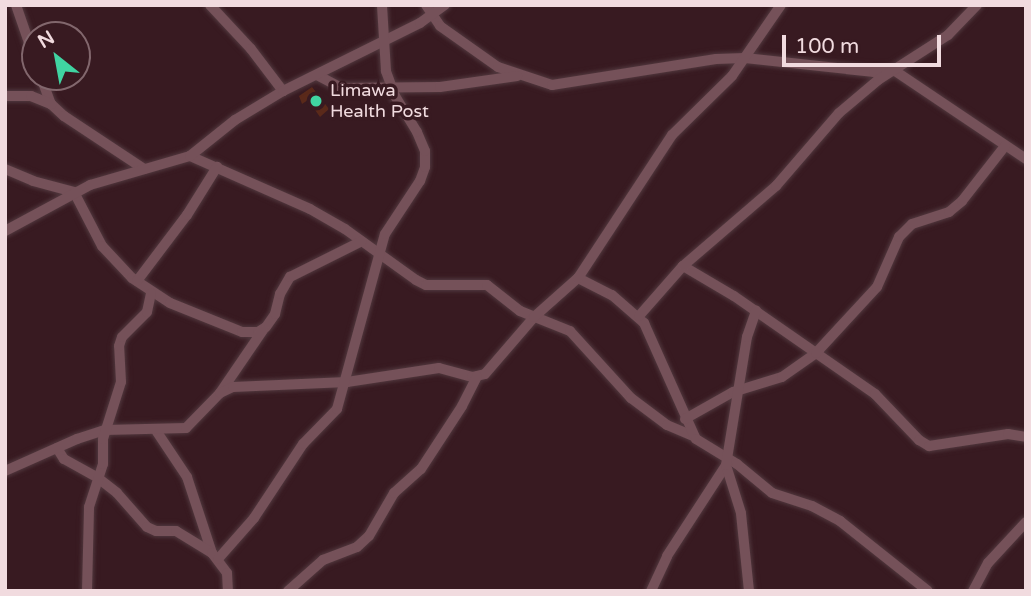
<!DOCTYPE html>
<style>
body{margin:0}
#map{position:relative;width:1031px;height:596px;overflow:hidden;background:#381a21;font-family:"Varela Round",sans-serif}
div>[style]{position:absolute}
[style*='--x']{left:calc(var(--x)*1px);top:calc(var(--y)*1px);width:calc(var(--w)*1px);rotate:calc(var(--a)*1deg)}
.building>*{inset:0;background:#5a291a}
.roads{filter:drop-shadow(0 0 2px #51383e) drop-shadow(0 0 2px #51383e)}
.minor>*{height:10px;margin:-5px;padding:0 5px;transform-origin:5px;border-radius:5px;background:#755159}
.dots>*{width:19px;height:19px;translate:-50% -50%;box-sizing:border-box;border:4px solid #381a21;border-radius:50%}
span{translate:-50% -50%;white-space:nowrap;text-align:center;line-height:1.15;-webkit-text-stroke:7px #381a21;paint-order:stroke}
.poi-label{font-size:18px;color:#f1dbdf}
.left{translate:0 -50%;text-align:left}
.frame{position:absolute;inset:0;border:7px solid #f1dbdf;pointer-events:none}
.north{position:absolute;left:21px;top:21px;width:70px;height:70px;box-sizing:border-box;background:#381a21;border:2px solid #82676d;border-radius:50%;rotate:329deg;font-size:19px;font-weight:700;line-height:28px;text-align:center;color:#f1dbdf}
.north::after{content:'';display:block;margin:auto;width:24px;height:32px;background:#40d4a2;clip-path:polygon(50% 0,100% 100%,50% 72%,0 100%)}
.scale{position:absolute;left:782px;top:35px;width:159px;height:32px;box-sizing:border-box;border:4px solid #f1dbdf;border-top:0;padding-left:9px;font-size:21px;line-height:24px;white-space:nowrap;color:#f1dbdf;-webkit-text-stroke:5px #381a21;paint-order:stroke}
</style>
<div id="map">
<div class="building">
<i style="clip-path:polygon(312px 87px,329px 109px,320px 117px,308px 100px,302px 104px,299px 96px)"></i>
</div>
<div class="roads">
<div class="minor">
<i style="--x:16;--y:5;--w:58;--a:70.9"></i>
<i style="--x:210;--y:5;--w:60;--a:47"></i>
<i style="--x:251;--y:49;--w:53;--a:52.7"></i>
<i style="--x:426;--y:5;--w:25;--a:56"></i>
<i style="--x:440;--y:26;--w:71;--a:35.3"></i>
<i style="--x:498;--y:67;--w:57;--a:18.4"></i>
<i style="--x:552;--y:85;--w:166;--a:-9"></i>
<i style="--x:716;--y:59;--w:29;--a:-2"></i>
<i style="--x:745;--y:58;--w:130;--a:6.2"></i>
<i style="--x:874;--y:72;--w:21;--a:-3"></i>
<i style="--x:895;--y:71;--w:158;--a:33.9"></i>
<i style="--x:317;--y:75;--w:27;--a:28"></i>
<i style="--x:341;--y:88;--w:99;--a:-0.6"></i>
<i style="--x:440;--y:87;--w:78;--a:-8.1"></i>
<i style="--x:41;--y:77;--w:29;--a:70"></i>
<i style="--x:51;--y:104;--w:18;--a:43"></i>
<i style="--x:64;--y:116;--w:96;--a:33.5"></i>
<i style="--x:5;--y:96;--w:26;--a:0"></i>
<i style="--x:31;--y:96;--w:22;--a:22"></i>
<i style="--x:190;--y:156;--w:131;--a:23.8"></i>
<i style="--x:310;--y:209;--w:40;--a:29.7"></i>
<i style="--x:345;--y:229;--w:87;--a:35.7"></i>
<i style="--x:416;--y:280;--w:11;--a:27"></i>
<i style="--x:426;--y:285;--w:61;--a:0"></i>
<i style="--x:487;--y:285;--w:42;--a:38.2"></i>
<i style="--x:520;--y:311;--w:54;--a:21.8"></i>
<i style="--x:570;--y:331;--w:91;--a:47.7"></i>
<i style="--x:631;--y:398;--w:45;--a:36.9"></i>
<i style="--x:667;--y:425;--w:30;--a:23"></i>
<i style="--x:5;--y:169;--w:30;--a:23"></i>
<i style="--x:33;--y:181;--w:42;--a:15"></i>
<i style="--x:74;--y:192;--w:61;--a:62.6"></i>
<i style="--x:102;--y:246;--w:44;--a:46.8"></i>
<i style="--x:132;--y:278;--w:45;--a:33.3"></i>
<i style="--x:170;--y:303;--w:78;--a:21.9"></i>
<i style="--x:242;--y:332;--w:16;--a:0"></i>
<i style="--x:258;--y:332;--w:9;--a:-32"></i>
<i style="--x:266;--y:327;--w:16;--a:-55"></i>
<i style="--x:275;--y:314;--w:21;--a:-76"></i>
<i style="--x:280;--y:294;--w:20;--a:-60"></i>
<i style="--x:290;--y:277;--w:80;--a:-26.6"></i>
<i style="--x:5;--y:231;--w:97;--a:-28.4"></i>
<i style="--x:90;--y:185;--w:104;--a:-16.2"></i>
<i style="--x:190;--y:156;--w:58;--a:-38.7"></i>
<i style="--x:235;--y:120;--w:56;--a:-31.1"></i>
<i style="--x:283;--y:91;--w:153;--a:-26.4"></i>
<i style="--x:420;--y:23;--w:31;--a:-36"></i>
<i style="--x:683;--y:266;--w:59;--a:30.5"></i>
<i style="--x:734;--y:296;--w:172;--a:34.8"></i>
<i style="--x:875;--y:394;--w:64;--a:46.3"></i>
<i style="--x:919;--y:440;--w:12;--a:31"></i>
<i style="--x:929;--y:446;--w:80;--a:-8.6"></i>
<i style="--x:1008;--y:434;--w:18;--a:9"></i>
<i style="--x:578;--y:278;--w:38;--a:27"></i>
<i style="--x:612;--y:295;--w:43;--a:41.2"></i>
<i style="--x:644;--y:323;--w:127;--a:65.9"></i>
<i style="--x:696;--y:439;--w:48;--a:31.4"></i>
<i style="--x:737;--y:464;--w:45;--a:39.6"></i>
<i style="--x:772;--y:493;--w:42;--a:18"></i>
<i style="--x:812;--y:506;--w:32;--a:28"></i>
<i style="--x:840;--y:521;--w:112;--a:38.5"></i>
<i style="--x:137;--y:281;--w:83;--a:-52.9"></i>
<i style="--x:187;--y:215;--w:57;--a:-58"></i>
<i style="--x:639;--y:316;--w:67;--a:-48.7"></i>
<i style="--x:683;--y:266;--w:123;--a:-40.7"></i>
<i style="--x:776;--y:186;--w:96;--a:-49.2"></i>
<i style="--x:839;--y:113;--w:51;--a:-40.2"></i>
<i style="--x:878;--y:80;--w:83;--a:-32.7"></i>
<i style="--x:948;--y:35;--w:42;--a:-46"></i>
<i style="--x:220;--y:393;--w:76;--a:-55.7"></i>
<i style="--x:685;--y:419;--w:55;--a:-29.4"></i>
<i style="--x:733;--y:392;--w:51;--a:-17"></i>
<i style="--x:782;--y:377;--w:42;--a:-35.2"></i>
<i style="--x:816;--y:353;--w:90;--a:-47.3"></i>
<i style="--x:877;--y:287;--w:55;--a:-66.3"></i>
<i style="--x:899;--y:237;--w:18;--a:-45"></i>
<i style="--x:912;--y:224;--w:39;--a:-18"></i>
<i style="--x:949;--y:212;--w:17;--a:-40"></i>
<i style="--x:962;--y:201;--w:70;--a:-52"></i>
<i style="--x:155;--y:429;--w:58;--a:56.3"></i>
<i style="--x:187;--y:477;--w:80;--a:71.8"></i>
<i style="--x:57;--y:448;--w:13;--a:58"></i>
<i style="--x:64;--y:459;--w:39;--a:29"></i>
<i style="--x:98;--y:478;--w:24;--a:38"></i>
<i style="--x:117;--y:493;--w:45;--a:48.6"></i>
<i style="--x:147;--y:527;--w:10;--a:24"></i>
<i style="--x:156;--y:531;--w:20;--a:0"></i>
<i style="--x:176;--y:531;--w:42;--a:31.4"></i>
<i style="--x:212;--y:553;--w:25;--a:53"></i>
<i style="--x:227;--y:573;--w:18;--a:87"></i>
<i style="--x:5;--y:471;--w:79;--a:-24"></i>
<i style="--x:77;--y:439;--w:29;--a:-18"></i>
<i style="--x:105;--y:430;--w:81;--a:-1.4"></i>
<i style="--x:186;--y:428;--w:49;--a:-45.8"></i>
<i style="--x:220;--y:393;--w:14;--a:-25"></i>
<i style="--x:233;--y:387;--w:114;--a:-2.5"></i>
<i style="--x:347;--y:382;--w:93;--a:-8.7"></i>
<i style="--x:439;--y:368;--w:34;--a:15"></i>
<i style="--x:472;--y:377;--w:13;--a:-13"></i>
<i style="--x:485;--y:374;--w:75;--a:-49.3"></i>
<i style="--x:534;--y:317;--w:59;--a:-41.6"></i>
<i style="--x:578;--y:278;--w:171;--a:-56.7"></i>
<i style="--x:672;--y:135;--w:84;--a:-44.5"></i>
<i style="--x:732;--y:76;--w:86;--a:-55.4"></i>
<i style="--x:218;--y:559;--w:55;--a:-48.7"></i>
<i style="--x:254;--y:518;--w:89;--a:-56.5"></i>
<i style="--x:303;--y:444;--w:49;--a:-45.8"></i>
<i style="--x:337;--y:409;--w:181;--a:-74.7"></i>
<i style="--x:385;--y:234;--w:64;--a:-56.6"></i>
<i style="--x:420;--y:181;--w:15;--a:-70"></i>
<i style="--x:425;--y:167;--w:16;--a:-90"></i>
<i style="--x:425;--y:151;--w:21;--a:-113"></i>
<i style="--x:417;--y:132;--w:42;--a:-121.4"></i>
<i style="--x:395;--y:96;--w:27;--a:-110"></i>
<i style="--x:386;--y:71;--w:66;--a:-93.5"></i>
<i style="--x:87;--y:591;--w:84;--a:-88.6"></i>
<i style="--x:89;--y:507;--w:45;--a:-72"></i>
<i style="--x:103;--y:464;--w:25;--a:-90"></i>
<i style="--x:103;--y:439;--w:60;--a:-72.5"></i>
<i style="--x:121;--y:382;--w:36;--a:-93"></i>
<i style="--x:119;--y:346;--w:9;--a:-72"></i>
<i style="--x:122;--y:337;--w:35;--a:-45"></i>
<i style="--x:147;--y:312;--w:19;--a:-78"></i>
<i style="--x:288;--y:591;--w:47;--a:-41.5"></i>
<i style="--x:323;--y:560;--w:36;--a:-21"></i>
<i style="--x:357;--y:547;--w:16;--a:-43"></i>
<i style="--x:369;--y:536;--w:50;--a:-59.8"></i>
<i style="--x:394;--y:493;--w:36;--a:-42"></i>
<i style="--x:421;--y:469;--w:75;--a:-56.9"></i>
<i style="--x:462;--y:406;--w:33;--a:-63"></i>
<i style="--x:651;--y:591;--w:38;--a:-65"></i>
<i style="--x:667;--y:556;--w:108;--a:-57"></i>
<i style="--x:749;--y:591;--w:78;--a:-95.9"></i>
<i style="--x:741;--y:513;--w:50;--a:-107.4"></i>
<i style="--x:726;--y:465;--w:130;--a:-80.7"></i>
<i style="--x:747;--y:337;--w:28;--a:-71"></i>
<i style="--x:973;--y:591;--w:32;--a:-62"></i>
<i style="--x:988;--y:563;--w:56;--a:-47.2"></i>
</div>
</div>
<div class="dots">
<i style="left:316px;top:101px;background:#40d4a2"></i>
</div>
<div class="poi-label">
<span class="left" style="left:330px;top:101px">Limawa<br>Health Post</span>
</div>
<div class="frame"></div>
<div class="north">N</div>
<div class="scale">100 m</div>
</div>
